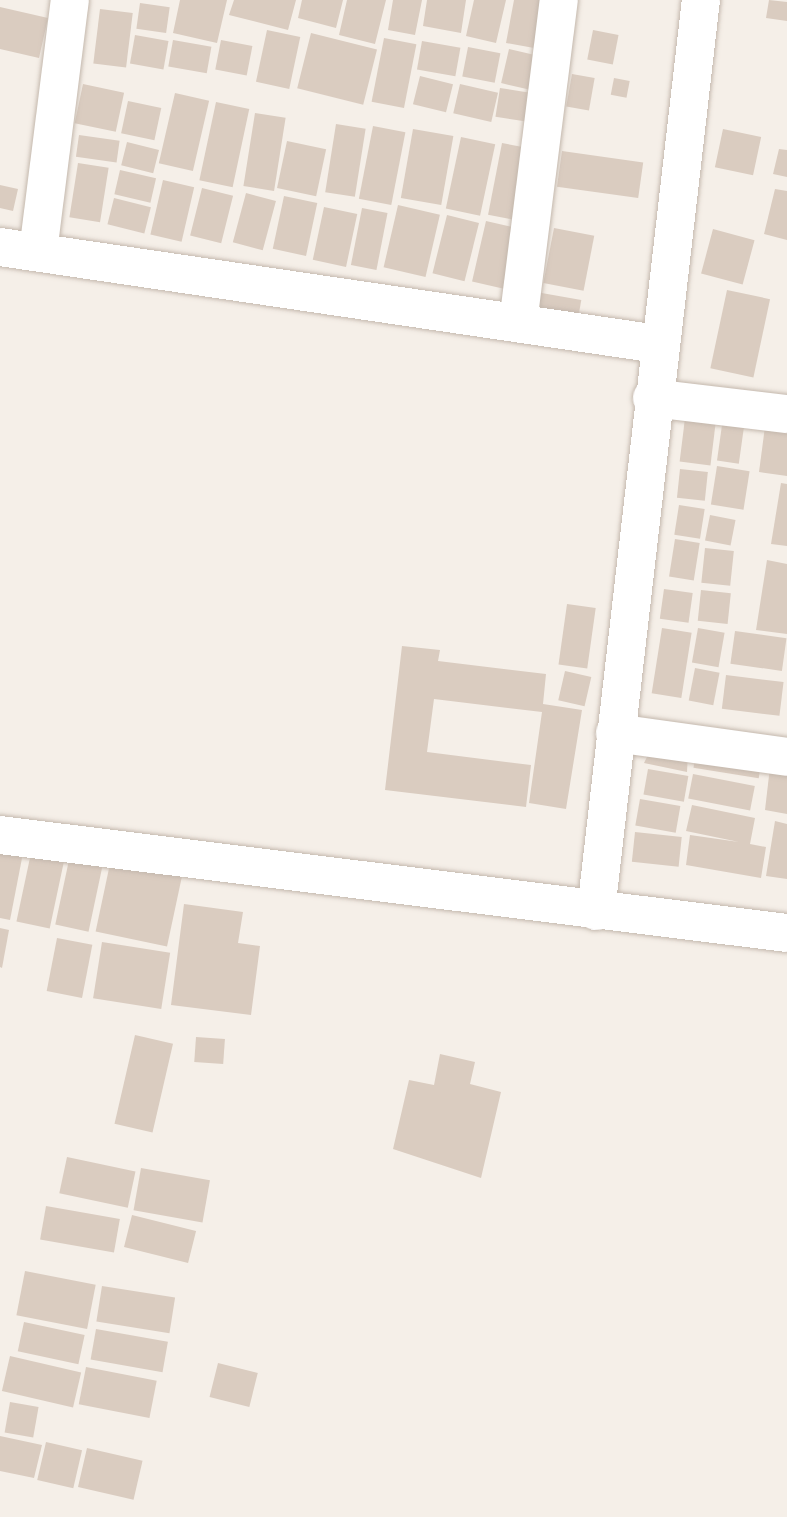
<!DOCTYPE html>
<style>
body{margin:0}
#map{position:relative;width:787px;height:1517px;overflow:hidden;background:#f5efe8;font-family:Mulish,sans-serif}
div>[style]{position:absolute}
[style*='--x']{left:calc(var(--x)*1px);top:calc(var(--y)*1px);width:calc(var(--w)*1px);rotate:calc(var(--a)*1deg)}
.building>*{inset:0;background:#daccc0;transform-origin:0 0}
.roads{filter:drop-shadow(0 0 2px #c4b8ad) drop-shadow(0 0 2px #c4b8ad)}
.street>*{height:38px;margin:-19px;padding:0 19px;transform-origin:19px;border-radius:19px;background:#fff}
span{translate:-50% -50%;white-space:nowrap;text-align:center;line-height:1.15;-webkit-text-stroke:6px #fff;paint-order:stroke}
</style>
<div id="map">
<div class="building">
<i style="clip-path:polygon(180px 0,227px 0,217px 43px,173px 33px)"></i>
<i style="clip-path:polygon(234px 0,296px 0,288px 30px,229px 15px)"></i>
<i style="clip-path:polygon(302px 0,343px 0,336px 28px,298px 18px)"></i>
<i style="clip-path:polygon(347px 0,386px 0,375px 44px,339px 35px)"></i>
<i style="clip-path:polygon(393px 0,422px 0,415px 35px,388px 30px)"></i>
<i style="clip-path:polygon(427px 0,466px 0,461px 33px,423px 26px)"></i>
<i style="clip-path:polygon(474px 0,506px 0,496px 43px,466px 36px)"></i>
<i style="clip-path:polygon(514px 0,549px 0,545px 50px,506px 43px)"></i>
<i style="clip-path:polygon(769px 0,787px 2px,787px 21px,766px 18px)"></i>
<i style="left:140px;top:3px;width:30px;height:26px;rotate:8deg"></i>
<i style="clip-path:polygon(0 7px,48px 18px,39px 58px,0 49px)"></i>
<i style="left:100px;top:9px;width:33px;height:55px;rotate:7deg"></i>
<i style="left:267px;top:30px;width:34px;height:53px;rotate:12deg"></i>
<i style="left:593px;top:30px;width:26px;height:30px;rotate:11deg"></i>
<i style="left:311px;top:33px;width:68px;height:57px;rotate:14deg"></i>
<i style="left:135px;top:35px;width:34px;height:29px;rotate:10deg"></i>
<i style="left:384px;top:38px;width:33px;height:65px;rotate:11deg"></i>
<i style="left:173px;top:40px;width:39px;height:27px;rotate:10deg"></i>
<i style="left:221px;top:40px;width:32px;height:30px;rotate:11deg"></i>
<i style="left:422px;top:41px;width:39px;height:29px;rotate:10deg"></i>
<i style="left:468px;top:47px;width:33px;height:30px;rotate:11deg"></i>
<i style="left:509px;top:49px;width:41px;height:35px;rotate:13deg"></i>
<i style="left:572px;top:74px;width:23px;height:33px;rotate:10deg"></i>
<i style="left:420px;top:76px;width:34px;height:29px;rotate:14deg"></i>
<i style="left:614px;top:78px;width:16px;height:17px;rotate:11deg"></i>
<i style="left:83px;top:84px;width:42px;height:40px;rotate:12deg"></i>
<i style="left:460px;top:84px;width:39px;height:30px;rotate:13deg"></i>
<i style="left:500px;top:88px;width:43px;height:29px;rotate:9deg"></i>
<i style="left:175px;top:93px;width:35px;height:72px;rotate:13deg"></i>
<i style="left:128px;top:101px;width:34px;height:33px;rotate:12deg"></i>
<i style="left:216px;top:102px;width:34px;height:80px;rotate:12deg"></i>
<i style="left:255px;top:113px;width:31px;height:74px;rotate:9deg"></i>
<i style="left:336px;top:124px;width:30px;height:69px;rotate:9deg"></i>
<i style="left:373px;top:126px;width:33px;height:74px;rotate:11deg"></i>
<i style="left:413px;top:129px;width:41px;height:70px;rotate:10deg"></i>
<i style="left:723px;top:129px;width:39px;height:39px;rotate:12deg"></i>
<i style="left:79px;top:135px;width:41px;height:22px;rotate:8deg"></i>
<i style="left:461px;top:137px;width:35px;height:73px;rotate:12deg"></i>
<i style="left:287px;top:141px;width:40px;height:48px;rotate:12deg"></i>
<i style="left:127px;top:142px;width:33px;height:24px;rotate:14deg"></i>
<i style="left:502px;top:143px;width:33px;height:73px;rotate:11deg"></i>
<i style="clip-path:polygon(779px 149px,787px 150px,787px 177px,773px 174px)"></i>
<i style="left:562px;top:151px;width:82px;height:36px;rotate:8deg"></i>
<i style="left:78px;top:163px;width:31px;height:55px;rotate:9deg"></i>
<i style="left:120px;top:170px;width:37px;height:25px;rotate:13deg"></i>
<i style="left:163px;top:180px;width:32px;height:56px;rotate:13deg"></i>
<i style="clip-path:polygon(0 185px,18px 189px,13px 211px,0 208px)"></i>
<i style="left:202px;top:188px;width:32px;height:49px;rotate:14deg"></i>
<i style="clip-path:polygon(775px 189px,787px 191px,787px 240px,764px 234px)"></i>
<i style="left:246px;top:193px;width:31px;height:51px;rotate:15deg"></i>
<i style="left:284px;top:196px;width:34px;height:54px;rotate:12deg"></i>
<i style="left:114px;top:198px;width:38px;height:27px;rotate:14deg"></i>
<i style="left:398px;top:205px;width:43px;height:64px;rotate:13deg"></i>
<i style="left:324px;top:207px;width:34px;height:54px;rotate:12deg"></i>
<i style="left:362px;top:208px;width:26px;height:58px;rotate:11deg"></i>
<i style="left:447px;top:215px;width:33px;height:60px;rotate:14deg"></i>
<i style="left:486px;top:221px;width:37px;height:62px;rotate:13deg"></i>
<i style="left:554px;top:228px;width:41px;height:56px;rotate:11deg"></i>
<i style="left:713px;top:229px;width:43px;height:46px;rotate:15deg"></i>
<i style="left:727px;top:290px;width:44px;height:80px;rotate:12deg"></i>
<i style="left:536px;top:292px;width:46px;height:24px;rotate:10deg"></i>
<i style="left:686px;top:410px;width:31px;height:52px;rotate:7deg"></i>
<i style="left:723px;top:418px;width:22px;height:43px;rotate:8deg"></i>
<i style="clip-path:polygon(766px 419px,787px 422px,787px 476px,759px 472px)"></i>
<i style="left:717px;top:466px;width:33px;height:39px;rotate:9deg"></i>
<i style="left:680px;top:469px;width:28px;height:29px;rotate:6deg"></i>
<i style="clip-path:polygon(781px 483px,787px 484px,787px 546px,771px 544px)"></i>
<i style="left:679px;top:505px;width:26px;height:30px;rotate:9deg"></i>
<i style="left:710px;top:515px;width:26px;height:26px;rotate:11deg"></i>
<i style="left:675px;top:539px;width:25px;height:38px;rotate:9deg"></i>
<i style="left:705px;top:548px;width:29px;height:35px;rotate:6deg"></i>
<i style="clip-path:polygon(767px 560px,787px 564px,787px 634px,756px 630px)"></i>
<i style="left:664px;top:589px;width:29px;height:30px;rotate:8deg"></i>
<i style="left:701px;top:590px;width:30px;height:31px;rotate:6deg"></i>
<i style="left:567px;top:604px;width:29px;height:61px;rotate:8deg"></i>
<i style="left:662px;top:628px;width:30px;height:66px;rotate:9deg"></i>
<i style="left:698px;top:628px;width:27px;height:35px;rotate:10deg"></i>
<i style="left:735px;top:631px;width:52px;height:33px;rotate:8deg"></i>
<i style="clip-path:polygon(402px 646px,440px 650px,438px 661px,546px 674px,543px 704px,582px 710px,566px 809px,529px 803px,542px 712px,434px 699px,427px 752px,531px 765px,526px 807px,385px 790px)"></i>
<i style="left:695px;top:668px;width:25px;height:33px;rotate:11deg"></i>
<i style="left:565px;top:671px;width:27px;height:30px;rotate:13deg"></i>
<i style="left:726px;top:675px;width:58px;height:34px;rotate:7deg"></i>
<i style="clip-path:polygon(650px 751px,688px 752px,687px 772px,644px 763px)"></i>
<i style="left:696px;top:752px;width:66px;height:16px;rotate:9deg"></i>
<i style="clip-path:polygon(770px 767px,787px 767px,787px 814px,765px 810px)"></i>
<i style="left:648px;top:769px;width:41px;height:26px;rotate:10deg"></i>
<i style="left:693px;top:774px;width:63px;height:25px;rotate:11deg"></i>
<i style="left:640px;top:799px;width:41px;height:27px;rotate:10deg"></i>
<i style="clip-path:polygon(692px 805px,755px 818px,750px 844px,766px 847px,761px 878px,686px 865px,690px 835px,739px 842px,686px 831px)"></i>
<i style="clip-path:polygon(775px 821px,787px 824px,787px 879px,766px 876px)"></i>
<i style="left:635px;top:832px;width:47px;height:30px;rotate:6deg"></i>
<i style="clip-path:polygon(0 848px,23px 853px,10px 920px,0 918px)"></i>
<i style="left:31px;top:853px;width:34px;height:70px;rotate:12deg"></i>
<i style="left:111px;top:859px;width:73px;height:74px;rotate:12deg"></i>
<i style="left:69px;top:860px;width:34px;height:66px;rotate:12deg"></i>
<i style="clip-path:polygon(184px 904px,243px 912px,238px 943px,260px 946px,251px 1015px,171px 1005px)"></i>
<i style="clip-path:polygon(0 928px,9px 930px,2px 968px,0 967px)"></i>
<i style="left:57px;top:938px;width:36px;height:54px;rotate:11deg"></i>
<i style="left:102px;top:942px;width:69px;height:57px;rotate:9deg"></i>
<i style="left:135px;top:1035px;width:39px;height:91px;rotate:13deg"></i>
<i style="left:196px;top:1037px;width:29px;height:25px;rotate:4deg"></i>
<i style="clip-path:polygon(440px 1054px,475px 1062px,470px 1084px,501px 1092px,481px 1178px,393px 1149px,409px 1080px,434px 1085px)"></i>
<i style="left:67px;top:1157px;width:70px;height:37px;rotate:12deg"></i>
<i style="left:141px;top:1168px;width:70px;height:43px;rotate:10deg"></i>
<i style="left:46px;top:1206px;width:75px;height:34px;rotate:10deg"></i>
<i style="left:132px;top:1215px;width:66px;height:33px;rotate:14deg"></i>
<i style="left:25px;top:1271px;width:72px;height:45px;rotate:11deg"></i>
<i style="left:102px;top:1286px;width:74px;height:36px;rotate:9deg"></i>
<i style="left:24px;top:1322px;width:62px;height:30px;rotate:12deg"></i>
<i style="left:96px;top:1329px;width:73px;height:31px;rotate:10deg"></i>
<i style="left:10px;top:1356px;width:73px;height:36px;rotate:13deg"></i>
<i style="left:218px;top:1363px;width:41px;height:35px;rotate:14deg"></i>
<i style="left:86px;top:1367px;width:72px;height:38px;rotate:11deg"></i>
<i style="left:10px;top:1402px;width:29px;height:31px;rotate:10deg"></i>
<i style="clip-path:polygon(0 1436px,42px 1445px,34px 1478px,0 1471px)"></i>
<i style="left:46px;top:1442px;width:37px;height:39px;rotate:13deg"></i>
<i style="left:87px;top:1448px;width:57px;height:40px;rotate:13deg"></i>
</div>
<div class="roads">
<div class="street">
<i style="--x:0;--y:247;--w:665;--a:8.39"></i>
<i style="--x:38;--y:252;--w:254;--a:-82.8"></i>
<i style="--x:518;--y:323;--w:326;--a:-82.8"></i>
<i style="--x:652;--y:398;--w:136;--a:6.8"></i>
<i style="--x:615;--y:733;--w:174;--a:7.9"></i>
<i style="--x:0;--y:835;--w:793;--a:7.1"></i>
<i style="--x:596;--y:911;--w:917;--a:-83.43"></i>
</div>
</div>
</div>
